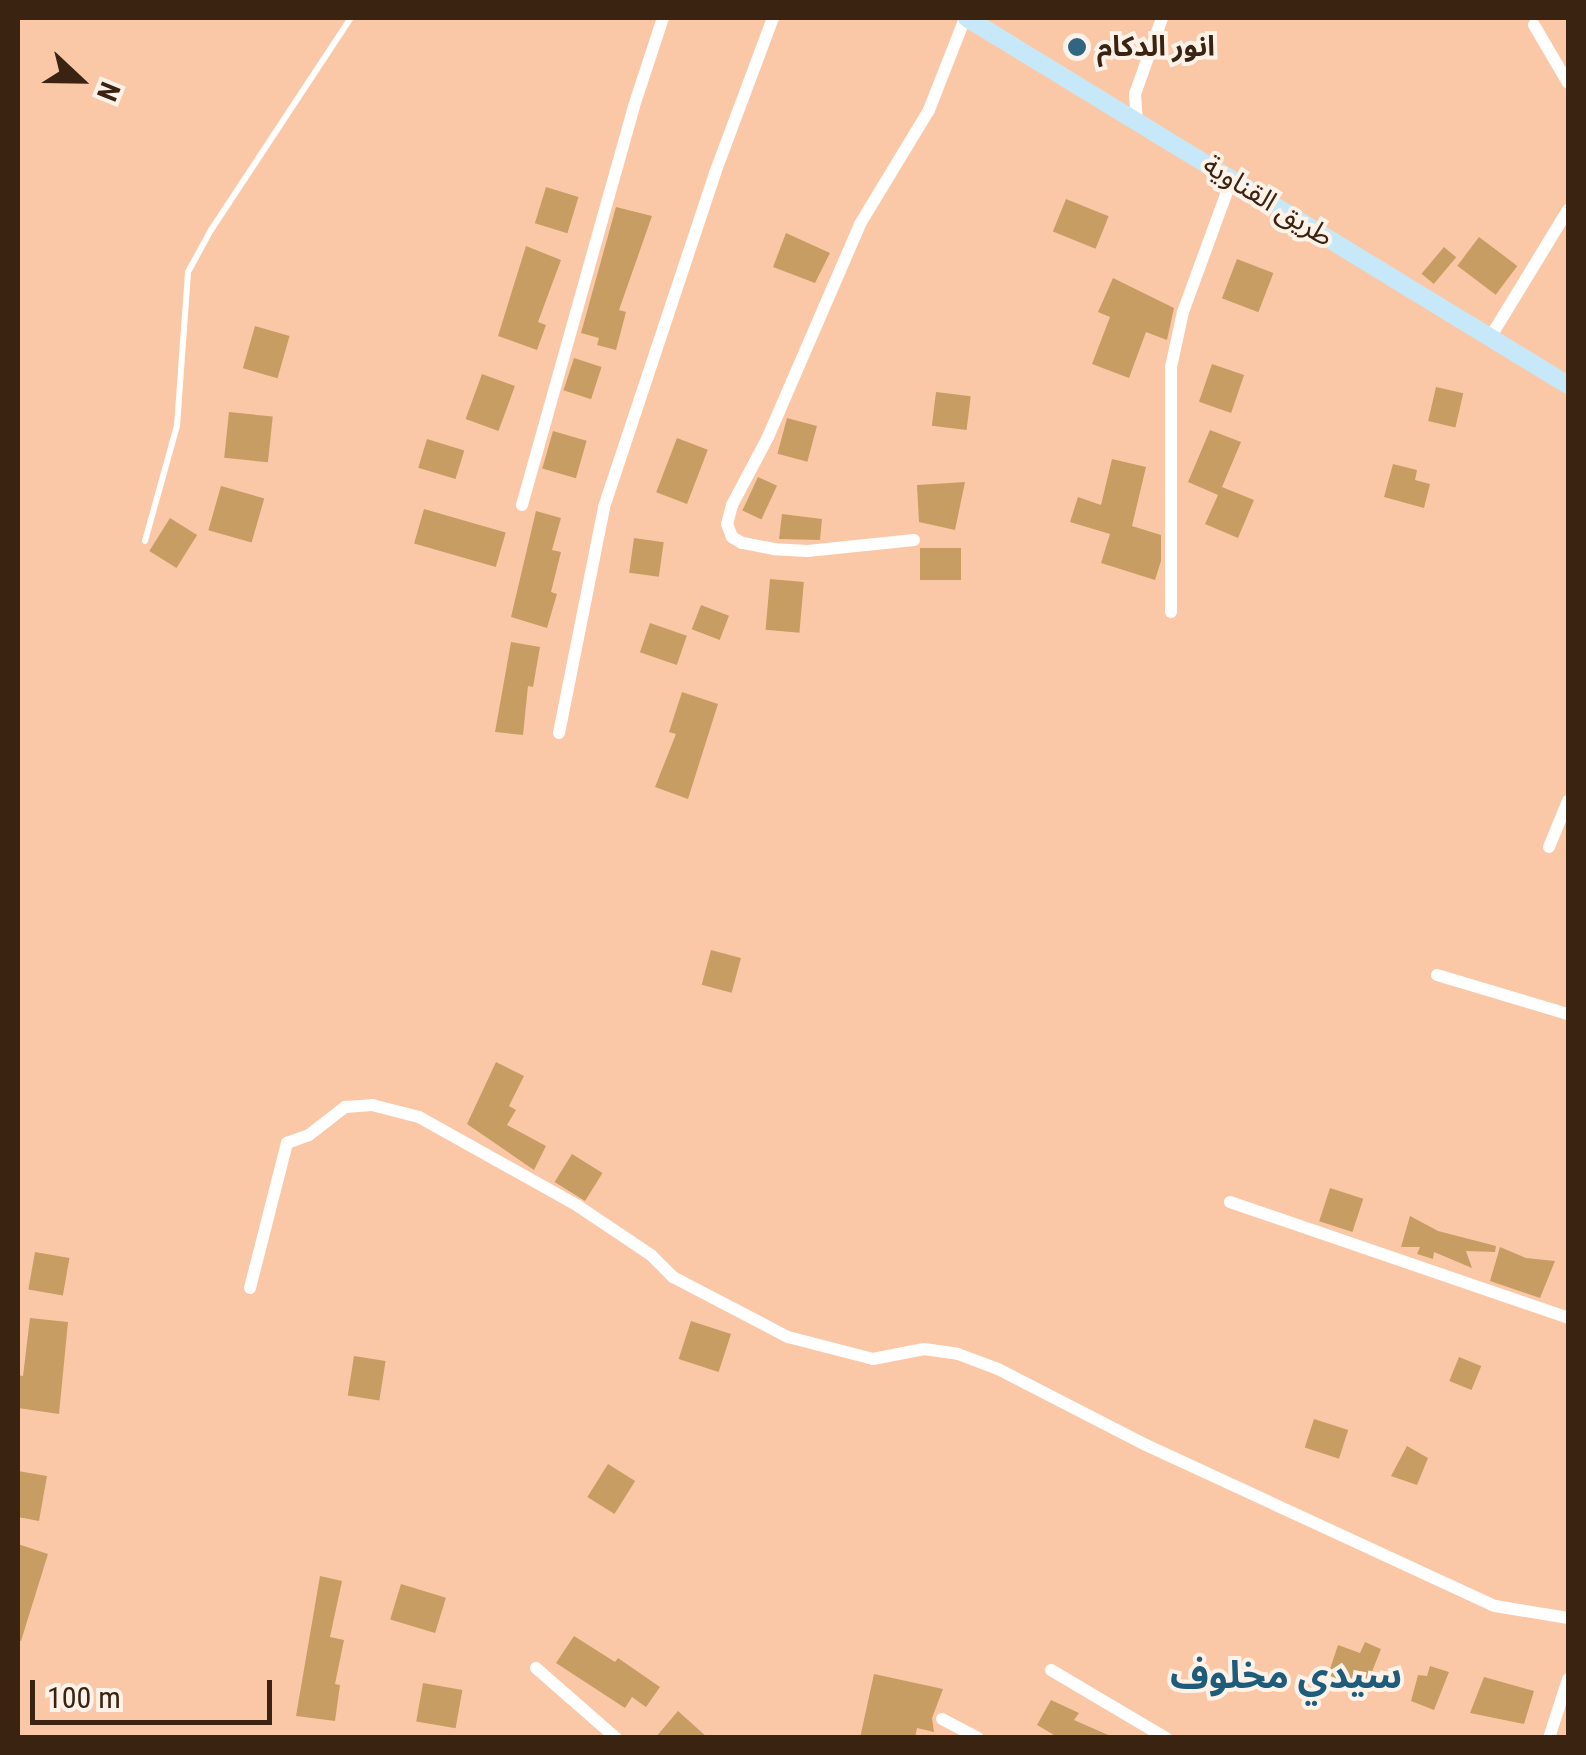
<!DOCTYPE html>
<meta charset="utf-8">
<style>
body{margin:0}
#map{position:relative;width:1586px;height:1755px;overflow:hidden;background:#fbc8a7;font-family:"Roboto Condensed","Noto Sans Arabic",sans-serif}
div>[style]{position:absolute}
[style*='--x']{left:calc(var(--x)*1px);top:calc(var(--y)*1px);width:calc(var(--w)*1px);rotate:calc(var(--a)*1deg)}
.building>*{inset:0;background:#c89d63;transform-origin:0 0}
.lane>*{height:6px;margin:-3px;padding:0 3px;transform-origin:3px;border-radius:3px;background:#fff}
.street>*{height:12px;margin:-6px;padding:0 6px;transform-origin:6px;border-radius:6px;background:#fff}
.secondary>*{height:18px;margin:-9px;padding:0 9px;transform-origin:9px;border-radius:9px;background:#c7e8f8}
.dots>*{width:28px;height:28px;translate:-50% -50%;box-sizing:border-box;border:5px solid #fff2e9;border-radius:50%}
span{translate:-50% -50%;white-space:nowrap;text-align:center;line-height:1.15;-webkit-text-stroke:8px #fff2e9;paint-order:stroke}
.poi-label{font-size:28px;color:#3b2312;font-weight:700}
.left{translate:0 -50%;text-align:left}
.street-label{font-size:28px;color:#3b2312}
.district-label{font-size:38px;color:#1e5c7b;font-weight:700}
.frame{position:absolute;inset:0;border:20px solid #3b2312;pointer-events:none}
.north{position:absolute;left:30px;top:30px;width:100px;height:100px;-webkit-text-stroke:8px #fff2e9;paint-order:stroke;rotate:112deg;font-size:28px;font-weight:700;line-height:40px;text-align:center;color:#3b2312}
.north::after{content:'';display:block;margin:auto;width:35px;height:45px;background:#3b2312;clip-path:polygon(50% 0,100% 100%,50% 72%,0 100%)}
.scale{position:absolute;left:30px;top:1680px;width:242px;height:45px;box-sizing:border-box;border:5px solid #3b2312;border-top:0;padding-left:12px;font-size:30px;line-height:35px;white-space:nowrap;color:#3b2312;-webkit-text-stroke:8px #fff2e9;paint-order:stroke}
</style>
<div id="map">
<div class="building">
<i style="left:546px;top:187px;width:34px;height:38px;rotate:17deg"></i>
<i style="left:1066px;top:199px;width:46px;height:35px;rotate:22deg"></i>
<i style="clip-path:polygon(616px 207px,652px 216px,619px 310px,626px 312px,616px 350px,597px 345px,599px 338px,581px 333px)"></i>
<i style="clip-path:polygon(786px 233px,830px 253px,815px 283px,773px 267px)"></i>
<i style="left:1479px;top:237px;width:48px;height:36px;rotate:37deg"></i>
<i style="clip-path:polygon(526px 246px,561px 260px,538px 322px,546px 325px,537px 350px,498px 336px)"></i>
<i style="left:1444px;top:247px;width:16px;height:35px;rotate:40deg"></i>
<i style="left:1237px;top:259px;width:39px;height:42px;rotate:21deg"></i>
<i style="clip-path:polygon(1113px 278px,1174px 308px,1167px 340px,1146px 332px,1129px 378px,1092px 364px,1110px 317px,1098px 312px)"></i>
<i style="left:255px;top:326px;width:36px;height:44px;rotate:16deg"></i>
<i style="left:574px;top:358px;width:29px;height:34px;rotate:18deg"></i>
<i style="left:1212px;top:364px;width:34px;height:40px;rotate:19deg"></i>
<i style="left:482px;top:374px;width:35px;height:48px;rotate:20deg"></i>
<i style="left:1436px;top:387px;width:28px;height:35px;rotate:13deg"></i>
<i style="left:936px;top:392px;width:35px;height:34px;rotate:7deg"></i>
<i style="left:229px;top:412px;width:44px;height:46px;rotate:6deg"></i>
<i style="left:787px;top:418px;width:31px;height:37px;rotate:15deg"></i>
<i style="clip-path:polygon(1210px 430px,1241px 442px,1222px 487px,1254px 500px,1238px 538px,1205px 524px,1218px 495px,1188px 482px)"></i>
<i style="left:553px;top:431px;width:35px;height:39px;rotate:16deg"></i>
<i style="left:677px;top:438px;width:33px;height:58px;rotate:21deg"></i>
<i style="left:427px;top:439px;width:39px;height:30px;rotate:17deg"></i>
<i style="clip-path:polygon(1112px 459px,1146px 467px,1132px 526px,1161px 535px,1161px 561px,1155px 580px,1101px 563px,1110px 534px,1070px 522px,1078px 497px,1101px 505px)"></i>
<i style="clip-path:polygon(1393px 464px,1417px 470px,1415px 480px,1430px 484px,1424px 508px,1384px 497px)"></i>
<i style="left:758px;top:477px;width:21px;height:37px;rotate:25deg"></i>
<i style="clip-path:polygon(965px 482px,955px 530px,919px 522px,917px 485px)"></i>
<i style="left:221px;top:486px;width:45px;height:46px;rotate:16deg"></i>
<i style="left:424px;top:509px;width:85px;height:36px;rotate:16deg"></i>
<i style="clip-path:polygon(536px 511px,561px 518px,552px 550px,561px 552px,551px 592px,557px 594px,547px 628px,511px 617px)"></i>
<i style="clip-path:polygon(782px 514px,822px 519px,820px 540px,779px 539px)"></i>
<i style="left:170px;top:518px;width:32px;height:39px;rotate:32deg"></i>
<i style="left:634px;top:538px;width:30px;height:35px;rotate:8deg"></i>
<i style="left:920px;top:548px;width:41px;height:32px"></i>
<i style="left:770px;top:579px;width:34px;height:51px;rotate:5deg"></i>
<i style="left:701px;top:605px;width:30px;height:26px;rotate:21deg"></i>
<i style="left:650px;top:623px;width:39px;height:31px;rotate:19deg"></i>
<i style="clip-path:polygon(511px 642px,540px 647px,533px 687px,528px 686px,523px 735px,495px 732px)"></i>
<i style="clip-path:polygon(682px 692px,718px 704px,688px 799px,655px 787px,676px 734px,669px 732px)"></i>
<i style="left:711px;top:950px;width:31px;height:36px;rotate:15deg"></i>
<i style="clip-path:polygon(496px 1062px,524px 1076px,509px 1106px,516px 1110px,507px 1125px,546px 1146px,534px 1170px,467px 1124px)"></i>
<i style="left:572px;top:1154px;width:36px;height:33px;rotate:32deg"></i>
<i style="left:1330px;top:1188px;width:35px;height:35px;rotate:18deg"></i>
<i style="clip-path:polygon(1410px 1216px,1438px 1231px,1496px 1246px,1495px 1252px,1466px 1251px,1472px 1268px,1434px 1252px,1433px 1259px,1417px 1254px,1420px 1247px,1401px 1247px)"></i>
<i style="clip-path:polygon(1500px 1247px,1526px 1258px,1555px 1261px,1540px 1298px,1490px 1281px)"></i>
<i style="left:35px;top:1252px;width:35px;height:38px;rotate:10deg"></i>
<i style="clip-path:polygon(30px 1318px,68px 1322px,59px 1414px,18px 1408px,18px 1375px,23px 1376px)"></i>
<i style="left:691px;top:1321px;width:42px;height:40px;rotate:18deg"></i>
<i style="left:354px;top:1356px;width:32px;height:40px;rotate:9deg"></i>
<i style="left:1459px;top:1357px;width:24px;height:26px;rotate:22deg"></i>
<i style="left:1314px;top:1419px;width:36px;height:30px;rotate:18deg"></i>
<i style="clip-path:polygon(1407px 1446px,1428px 1458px,1417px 1485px,1391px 1476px)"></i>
<i style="left:608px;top:1464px;width:32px;height:39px;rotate:32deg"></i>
<i style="clip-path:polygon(18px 1471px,47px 1476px,39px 1521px,18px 1517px)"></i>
<i style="clip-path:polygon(18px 1544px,48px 1554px,21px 1641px,18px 1640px)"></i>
<i style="clip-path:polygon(320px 1576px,342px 1581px,330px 1637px,344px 1640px,335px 1684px,340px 1685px,335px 1721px,296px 1716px)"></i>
<i style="left:401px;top:1584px;width:47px;height:37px;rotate:17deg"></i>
<i style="clip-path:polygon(574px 1636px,615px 1662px,618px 1658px,660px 1687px,646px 1707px,632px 1697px,625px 1708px,556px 1663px)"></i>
<i style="clip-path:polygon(1365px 1642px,1381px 1649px,1365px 1689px,1328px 1675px,1338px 1645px,1360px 1653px)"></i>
<i style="clip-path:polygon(1430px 1666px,1449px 1672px,1434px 1710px,1411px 1701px,1418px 1675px,1427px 1676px)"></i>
<i style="clip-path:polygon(874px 1674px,943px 1689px,932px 1718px,934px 1732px,917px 1728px,915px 1738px,860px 1738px)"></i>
<i style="clip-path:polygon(1484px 1677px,1534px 1691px,1524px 1724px,1470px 1713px)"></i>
<i style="left:423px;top:1683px;width:40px;height:39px;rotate:10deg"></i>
<i style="clip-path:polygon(1051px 1700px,1079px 1713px,1074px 1720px,1115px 1738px,1059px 1738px,1037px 1725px)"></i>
<i style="clip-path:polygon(678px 1711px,708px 1738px,655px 1738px)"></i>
</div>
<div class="lane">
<i style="--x:145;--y:541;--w:119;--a:-74.5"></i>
<i style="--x:177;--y:426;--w:154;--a:-85.9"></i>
<i style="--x:188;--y:272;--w:48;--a:-61.3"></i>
<i style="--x:211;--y:230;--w:254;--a:-56.6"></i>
</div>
<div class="street">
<i style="--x:1534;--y:25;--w:67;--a:59.6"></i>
<i style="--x:1137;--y:123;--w:29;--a:-94"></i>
<i style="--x:1135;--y:94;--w:81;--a:-70.4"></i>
<i style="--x:1491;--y:336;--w:148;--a:-58.6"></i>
<i style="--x:522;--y:505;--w:414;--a:-74.3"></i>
<i style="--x:634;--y:106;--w:93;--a:-71.8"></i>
<i style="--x:914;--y:540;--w:107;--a:174.1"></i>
<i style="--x:808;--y:551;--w:34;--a:-177"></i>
<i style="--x:774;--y:549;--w:33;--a:-169"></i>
<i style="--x:742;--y:543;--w:12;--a:-149"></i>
<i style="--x:732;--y:537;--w:14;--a:-111"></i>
<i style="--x:727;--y:524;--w:20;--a:-75"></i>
<i style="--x:732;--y:505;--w:77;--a:-62.1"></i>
<i style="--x:768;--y:437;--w:232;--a:-66.6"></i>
<i style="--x:860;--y:224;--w:133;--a:-58.8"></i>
<i style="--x:929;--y:110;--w:99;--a:-68.6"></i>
<i style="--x:1171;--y:612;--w:245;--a:-90"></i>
<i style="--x:1171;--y:367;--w:56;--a:-77.7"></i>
<i style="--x:1183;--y:312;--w:143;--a:-69.9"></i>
<i style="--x:559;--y:733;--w:230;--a:-78.7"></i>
<i style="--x:604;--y:507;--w:352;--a:-71.6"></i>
<i style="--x:715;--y:173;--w:165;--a:-69.5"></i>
<i style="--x:1549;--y:847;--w:50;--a:-67.6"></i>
<i style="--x:1437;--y:975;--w:137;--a:16.6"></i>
<i style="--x:1230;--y:1202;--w:357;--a:18.9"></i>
<i style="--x:250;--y:1288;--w:150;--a:-75.7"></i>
<i style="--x:287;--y:1143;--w:23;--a:-20"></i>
<i style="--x:309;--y:1135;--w:46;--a:-37.9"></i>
<i style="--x:345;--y:1107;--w:27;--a:-4"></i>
<i style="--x:372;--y:1105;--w:49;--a:14.3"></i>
<i style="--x:419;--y:1117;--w:182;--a:29.2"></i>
<i style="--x:578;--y:1206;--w:88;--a:33.9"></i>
<i style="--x:651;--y:1255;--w:31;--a:45"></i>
<i style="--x:673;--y:1277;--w:130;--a:27.6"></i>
<i style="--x:788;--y:1337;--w:88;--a:14.5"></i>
<i style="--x:873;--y:1359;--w:52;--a:-11.1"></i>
<i style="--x:924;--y:1349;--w:34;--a:8"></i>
<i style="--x:958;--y:1354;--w:43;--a:20.6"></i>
<i style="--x:998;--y:1369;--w:166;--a:27.2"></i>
<i style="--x:1146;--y:1445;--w:384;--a:24.8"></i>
<i style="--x:1495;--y:1606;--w:74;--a:9.3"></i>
<i style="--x:536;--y:1668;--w:106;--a:41.2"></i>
<i style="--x:1051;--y:1670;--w:134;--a:30.6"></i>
<i style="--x:942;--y:1719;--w:41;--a:27.8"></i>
<i style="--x:1549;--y:1738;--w:62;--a:-72.1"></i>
</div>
<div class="secondary">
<i style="--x:967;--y:18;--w:704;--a:31.41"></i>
</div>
<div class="dots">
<i style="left:1077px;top:47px;background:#316682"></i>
</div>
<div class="poi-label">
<span class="left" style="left:1097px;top:47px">انور الدكام</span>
</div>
<div class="street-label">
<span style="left:1268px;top:201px;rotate:32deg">طريق القناوية</span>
</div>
<div class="district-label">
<span style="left:1286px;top:1676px">سيدي مخلوف</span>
</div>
<div class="frame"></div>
<div class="north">N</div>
<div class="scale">100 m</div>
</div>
